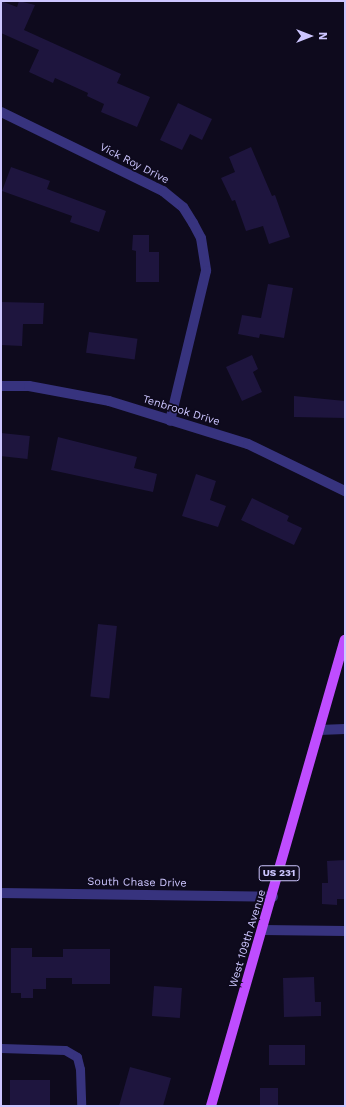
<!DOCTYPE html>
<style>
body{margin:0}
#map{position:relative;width:346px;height:1107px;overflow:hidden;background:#0e0a1d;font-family:"Work Sans",sans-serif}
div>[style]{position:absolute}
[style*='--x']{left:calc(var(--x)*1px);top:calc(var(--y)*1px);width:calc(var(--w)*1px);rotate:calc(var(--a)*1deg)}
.building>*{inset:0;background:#1e153e;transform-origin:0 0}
.lane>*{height:9px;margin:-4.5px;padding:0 4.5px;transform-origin:4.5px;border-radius:4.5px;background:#37337e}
.street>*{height:10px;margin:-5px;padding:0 5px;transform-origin:5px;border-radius:5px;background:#37337e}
.primary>*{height:10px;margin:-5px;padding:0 5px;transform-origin:5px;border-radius:5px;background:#bf4dff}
span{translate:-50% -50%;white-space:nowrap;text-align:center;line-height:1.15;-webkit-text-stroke:3.5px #0e0a1d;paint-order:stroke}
.shield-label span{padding:1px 3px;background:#0e0a1d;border:1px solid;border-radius:3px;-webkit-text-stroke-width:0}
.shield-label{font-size:10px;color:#cdc6ff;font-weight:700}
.street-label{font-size:11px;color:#cdc6ff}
.frame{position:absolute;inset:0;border:2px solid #cdc6ff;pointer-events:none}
.north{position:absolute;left:290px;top:16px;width:40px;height:40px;-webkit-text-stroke:3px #0e0a1d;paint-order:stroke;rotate:90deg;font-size:11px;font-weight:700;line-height:16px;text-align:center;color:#cdc6ff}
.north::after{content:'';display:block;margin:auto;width:14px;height:18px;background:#cdc6ff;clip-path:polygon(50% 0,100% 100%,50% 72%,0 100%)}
</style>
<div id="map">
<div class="building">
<i style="clip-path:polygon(1px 1px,17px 7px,19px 1px,35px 5px,24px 30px,121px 74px,117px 83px,150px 97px,137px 127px,101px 112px,104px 104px,87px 96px,88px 93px,55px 78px,53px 83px,29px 72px,39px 50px,1px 33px)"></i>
<i style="clip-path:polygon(178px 103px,212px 119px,202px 140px,190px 134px,182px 150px,160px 140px)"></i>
<i style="clip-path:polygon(251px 147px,272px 196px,275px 195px,290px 237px,269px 244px,263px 226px,246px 231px,235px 200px,232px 201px,221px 178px,235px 172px,229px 157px)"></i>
<i style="clip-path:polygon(11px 167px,50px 181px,47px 189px,106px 211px,99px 232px,70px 222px,72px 216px,2px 191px)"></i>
<i style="clip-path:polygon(133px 235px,149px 235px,149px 252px,159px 252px,159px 282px,136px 282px,136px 251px,132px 250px)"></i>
<i style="clip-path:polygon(268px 284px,293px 288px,284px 338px,260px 334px,259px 338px,238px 334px,242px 315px,261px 318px)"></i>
<i style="clip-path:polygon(1px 302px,44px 303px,43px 324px,23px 324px,22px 346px,1px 345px)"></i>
<i style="left:89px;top:332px;width:49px;height:21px;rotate:8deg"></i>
<i style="clip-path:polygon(252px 355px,258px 369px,253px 372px,262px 392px,242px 401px,226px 367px)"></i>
<i style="clip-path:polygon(294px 396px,345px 401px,345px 418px,294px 417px)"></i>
<i style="left:1px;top:433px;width:29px;height:23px;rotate:6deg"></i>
<i style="clip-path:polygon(58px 437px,137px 457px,134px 468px,157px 474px,153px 492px,51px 470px)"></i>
<i style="clip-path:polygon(196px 474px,216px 481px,210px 500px,226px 506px,218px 527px,182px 516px)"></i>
<i style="clip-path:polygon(252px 498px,289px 516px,287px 521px,302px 528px,294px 545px,241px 520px)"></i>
<i style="left:98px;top:624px;width:19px;height:73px;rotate:6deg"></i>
<i style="clip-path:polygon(345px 860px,345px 899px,337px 899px,337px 905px,322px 904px,322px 883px,328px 883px,327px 861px)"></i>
<i style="clip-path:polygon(11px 948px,32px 948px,32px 957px,63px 957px,63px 949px,110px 949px,110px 984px,72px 984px,72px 978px,46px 978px,46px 989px,33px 989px,33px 998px,21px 998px,21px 993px,11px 993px)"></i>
<i style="clip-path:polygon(314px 977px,315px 1002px,321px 1002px,321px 1016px,284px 1017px,283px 978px)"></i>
<i style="left:154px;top:986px;width:28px;height:30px;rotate:4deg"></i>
<i style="left:269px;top:1045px;width:36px;height:20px"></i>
<i style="clip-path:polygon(130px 1067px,171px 1078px,163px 1106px,119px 1106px)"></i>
<i style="left:10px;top:1080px;width:40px;height:26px"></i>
<i style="left:260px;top:1088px;width:18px;height:18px"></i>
</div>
<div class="lane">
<i style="--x:1;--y:1048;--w:64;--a:1.8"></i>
<i style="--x:65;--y:1050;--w:14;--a:30"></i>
<i style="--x:77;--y:1057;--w:12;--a:76"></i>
<i style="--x:80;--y:1069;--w:37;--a:88"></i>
</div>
<div class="street">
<i style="--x:1;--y:112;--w:180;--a:26"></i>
<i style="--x:163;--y:191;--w:26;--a:39"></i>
<i style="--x:183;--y:207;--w:19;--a:58"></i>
<i style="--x:193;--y:223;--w:17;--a:62"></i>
<i style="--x:201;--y:238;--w:33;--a:81"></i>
<i style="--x:206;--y:271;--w:154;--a:103.5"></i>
<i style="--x:1;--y:386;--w:28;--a:0"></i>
<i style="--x:29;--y:386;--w:81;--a:10.6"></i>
<i style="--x:109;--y:401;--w:145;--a:17.2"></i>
<i style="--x:248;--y:444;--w:108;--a:25.9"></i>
<i style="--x:319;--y:730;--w:26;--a:-2"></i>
<i style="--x:1;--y:893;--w:272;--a:0.8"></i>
<i style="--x:263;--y:930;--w:82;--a:0.7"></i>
</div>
<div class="primary">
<i style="--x:211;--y:1106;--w:485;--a:-74"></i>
</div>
<div class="shield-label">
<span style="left:279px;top:873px">US 231</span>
</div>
<div class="street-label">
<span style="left:134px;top:164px;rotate:27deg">Vick Roy Drive</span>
<span style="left:181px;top:411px;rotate:17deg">Tenbrook Drive</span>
<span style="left:137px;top:883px;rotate:1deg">South Chase Drive</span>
<span style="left:248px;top:939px;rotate:-73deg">West 109th Avenue</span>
</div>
<div class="frame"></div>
<div class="north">N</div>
</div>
